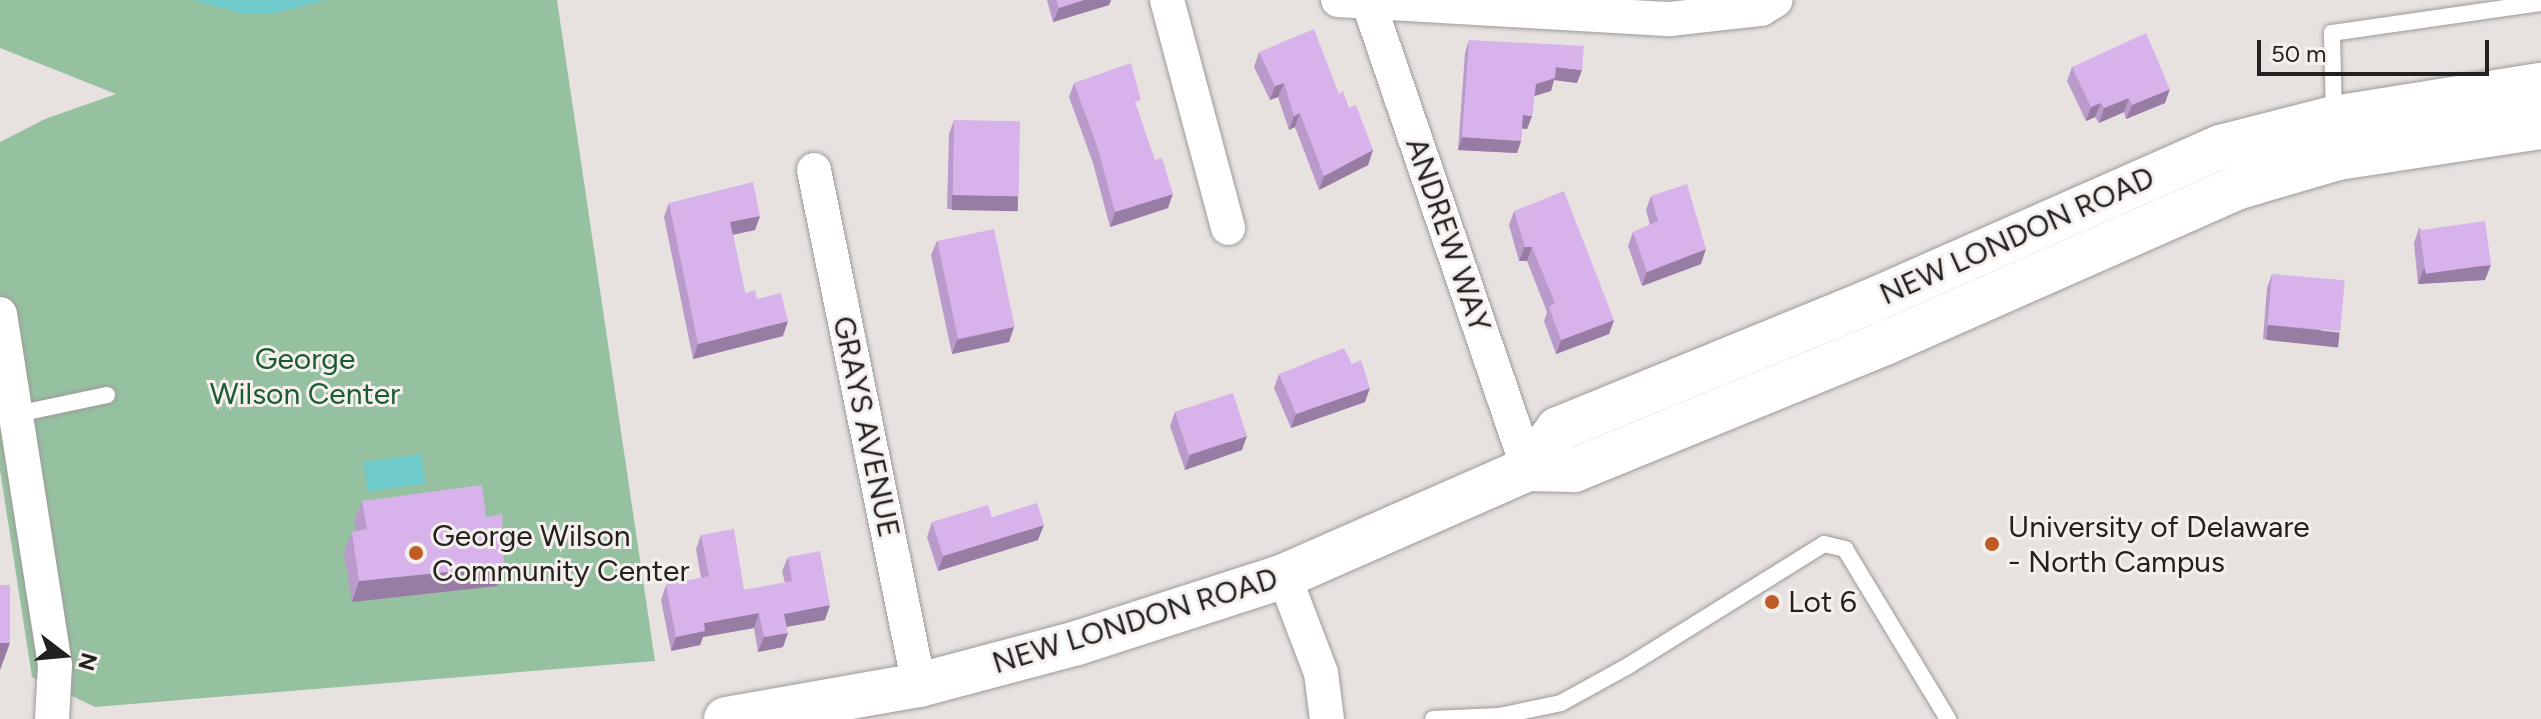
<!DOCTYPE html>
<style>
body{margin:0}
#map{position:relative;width:2541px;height:719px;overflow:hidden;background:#e7e2e0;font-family:Figtree,sans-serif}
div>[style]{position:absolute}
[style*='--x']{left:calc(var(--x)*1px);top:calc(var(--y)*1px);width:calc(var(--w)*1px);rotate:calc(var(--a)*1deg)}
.green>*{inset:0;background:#96c1a1}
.water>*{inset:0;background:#6fcacc;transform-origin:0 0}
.roads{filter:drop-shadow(0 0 2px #9e9a98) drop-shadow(0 0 2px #9e9a98)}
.service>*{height:16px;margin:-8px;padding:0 8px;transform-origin:8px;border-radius:8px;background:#fff}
.minor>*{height:34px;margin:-17px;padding:0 17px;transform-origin:17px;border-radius:17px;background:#fff}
.secondary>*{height:44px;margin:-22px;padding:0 22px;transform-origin:22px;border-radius:22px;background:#fff}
.wall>*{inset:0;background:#ba9aca}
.shaded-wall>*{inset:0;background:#977da4;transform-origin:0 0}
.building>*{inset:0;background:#d8b3eb;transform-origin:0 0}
.dots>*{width:22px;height:22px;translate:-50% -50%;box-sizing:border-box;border:4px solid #f5f0ed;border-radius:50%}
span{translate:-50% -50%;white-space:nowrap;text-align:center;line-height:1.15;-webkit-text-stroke:6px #f5f0ed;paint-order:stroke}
.street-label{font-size:30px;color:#232120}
.park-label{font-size:30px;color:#195b32}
.poi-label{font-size:30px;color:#232120}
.left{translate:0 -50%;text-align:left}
.north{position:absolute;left:24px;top:615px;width:80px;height:80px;-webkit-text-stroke:6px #f5f0ed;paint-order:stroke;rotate:106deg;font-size:22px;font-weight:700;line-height:32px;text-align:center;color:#232120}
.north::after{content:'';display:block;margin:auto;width:28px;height:36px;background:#232120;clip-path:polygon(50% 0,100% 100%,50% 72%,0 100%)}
.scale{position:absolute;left:2257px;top:40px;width:232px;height:36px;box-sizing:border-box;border:4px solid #232120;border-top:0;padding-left:10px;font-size:24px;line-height:28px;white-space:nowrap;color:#232120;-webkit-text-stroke:6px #f5f0ed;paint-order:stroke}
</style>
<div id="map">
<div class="green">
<i style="clip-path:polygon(0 0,557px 0,655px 661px,95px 707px,32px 677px,0 470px,0 142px,45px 119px,116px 94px,0 48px)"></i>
</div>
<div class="water">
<i style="clip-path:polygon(194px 0,327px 0,275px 13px,244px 14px)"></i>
<i style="left:421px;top:454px;width:30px;height:58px;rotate:82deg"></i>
</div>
<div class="roads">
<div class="service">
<i style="--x:2334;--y:117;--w:84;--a:-91.4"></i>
<i style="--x:2332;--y:33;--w:211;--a:-8.2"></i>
<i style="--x:17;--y:414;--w:92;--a:-11.9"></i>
<i style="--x:1433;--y:719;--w:66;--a:-2.6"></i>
<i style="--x:1499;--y:716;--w:63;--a:-11.8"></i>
<i style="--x:1561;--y:703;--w:77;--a:-28.9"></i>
<i style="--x:1628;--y:666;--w:231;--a:-31.9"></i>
<i style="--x:1824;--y:544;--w:22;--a:13"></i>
<i style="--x:1845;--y:549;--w:199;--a:58.8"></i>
</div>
<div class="minor">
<i style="--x:1167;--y:0;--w:236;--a:75"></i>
<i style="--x:1338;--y:0;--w:333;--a:3.3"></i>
<i style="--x:1670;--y:19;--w:92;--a:-6.3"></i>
<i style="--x:1761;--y:9;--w:17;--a:-31"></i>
<i style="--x:1368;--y:1;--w:495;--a:71.1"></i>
<i style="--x:814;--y:170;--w:526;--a:78.48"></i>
<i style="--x:0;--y:314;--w:355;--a:81.1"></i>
<i style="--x:55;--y:665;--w:54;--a:93.2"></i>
<i style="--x:1284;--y:576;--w:104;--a:69.1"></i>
<i style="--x:1321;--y:673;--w:46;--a:82.6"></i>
</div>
<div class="secondary">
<i style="--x:1528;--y:469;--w:50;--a:-53.1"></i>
<i style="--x:1558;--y:429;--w:336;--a:-22.2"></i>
<i style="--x:1869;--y:302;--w:384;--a:-23.8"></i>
<i style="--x:2220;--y:147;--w:118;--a:-14.3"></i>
<i style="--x:2334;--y:118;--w:210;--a:-9.1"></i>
<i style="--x:726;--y:719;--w:196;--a:-10"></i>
<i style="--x:919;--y:685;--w:163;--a:-14.9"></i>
<i style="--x:1077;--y:643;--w:218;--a:-17.9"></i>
<i style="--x:1284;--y:576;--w:266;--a:-23.7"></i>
<i style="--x:1528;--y:469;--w:46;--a:1.2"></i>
<i style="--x:1574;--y:470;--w:336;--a:-22.2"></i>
<i style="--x:1885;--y:343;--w:384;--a:-23.8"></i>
<i style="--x:2236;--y:188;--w:106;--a:-16.4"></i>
<i style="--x:2338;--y:158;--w:205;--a:-8.7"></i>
</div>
</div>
<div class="wall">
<i style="clip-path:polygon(1047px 0,1111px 0,1109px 5px,1053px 22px)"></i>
<i style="clip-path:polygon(1469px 40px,1577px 83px,1554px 80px,1551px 91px,1534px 96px,1532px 116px,1527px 129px,1522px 128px,1521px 141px,1517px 153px,1458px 150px,1465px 53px)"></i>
<i style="clip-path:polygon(1259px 52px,1339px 94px,1349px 108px,1373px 150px,1368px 165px,1319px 190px,1295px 127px,1289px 130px,1278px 97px,1270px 100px,1254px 67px)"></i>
<i style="clip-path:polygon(2072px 67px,2165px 103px,2126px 119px,2124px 112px,2099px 123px,2095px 117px,2086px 121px,2067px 81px)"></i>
<i style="clip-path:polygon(1074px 83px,1138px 110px,1168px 208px,1110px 227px,1093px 163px,1069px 97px)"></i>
<i style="clip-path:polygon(954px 120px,1013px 210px,947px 209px,949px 134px)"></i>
<i style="clip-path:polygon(1651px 196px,1701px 264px,1642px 286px,1628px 246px,1633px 232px,1650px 225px,1646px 210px)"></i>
<i style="clip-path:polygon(669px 203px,760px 216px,755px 230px,733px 235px,745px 293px,757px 299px,783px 336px,693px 359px,664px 217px)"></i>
<i style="clip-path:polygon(1514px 211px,1614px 320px,1609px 334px,1556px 354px,1544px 321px,1547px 312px,1527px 261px,1519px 261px,1509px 225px)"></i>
<i style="clip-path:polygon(2419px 228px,2485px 280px,2418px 284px,2414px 243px)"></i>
<i style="clip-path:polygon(937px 241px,1014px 327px,1009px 342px,952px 354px,931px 255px)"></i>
<i style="clip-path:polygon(2272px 274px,2335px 346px,2263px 339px,2267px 288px)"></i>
<i style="clip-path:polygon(1279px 374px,1365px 402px,1291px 428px,1274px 388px)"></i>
<i style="clip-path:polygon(1175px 412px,1242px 450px,1185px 470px,1170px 426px)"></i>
<i style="clip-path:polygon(362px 501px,486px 517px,497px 586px,352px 602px,344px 552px,352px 532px,356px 531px,354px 521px)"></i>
<i style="clip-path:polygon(992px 517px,1038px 540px,938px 571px,927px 537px,932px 522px)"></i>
<i style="clip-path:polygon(701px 535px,744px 590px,785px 583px,782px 571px,788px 557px,825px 620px,787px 627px,783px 647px,758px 652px,754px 628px,703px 637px,700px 645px,671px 651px,661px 600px,666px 585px,701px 578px,696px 549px)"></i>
</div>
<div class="shaded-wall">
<i style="clip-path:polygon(1084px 0,1111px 0,1109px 5px,1053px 22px,1059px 8px)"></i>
<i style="clip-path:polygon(1556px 67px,1582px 70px,1577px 83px,1554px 80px,1551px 91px,1531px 97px,1536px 84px)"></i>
<i style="clip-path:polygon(1284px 83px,1278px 97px,1270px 100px,1275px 86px)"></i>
<i style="clip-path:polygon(2170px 89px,2165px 103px,2126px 119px,2132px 105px)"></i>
<i style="clip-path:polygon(2129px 98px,2124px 112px,2099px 123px,2104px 108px)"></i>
<i style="clip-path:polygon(2101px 103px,2095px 117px,2086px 121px,2091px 107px)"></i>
<i style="clip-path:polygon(1300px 113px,1295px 127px,1289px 130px,1294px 116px)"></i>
<i style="clip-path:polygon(1523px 115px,1532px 116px,1527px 129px,1518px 128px)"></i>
<i style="clip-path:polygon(1462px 137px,1521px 141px,1517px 153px,1458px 150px)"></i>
<i style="clip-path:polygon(1373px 150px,1368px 165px,1319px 190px,1324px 176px)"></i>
<i style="clip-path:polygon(1173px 194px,1168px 208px,1110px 227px,1115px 212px)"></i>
<i style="left:952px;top:195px;width:66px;height:15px;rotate:1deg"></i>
<i style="clip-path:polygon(760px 216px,755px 230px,725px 236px,730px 222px)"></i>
<i style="clip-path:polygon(1525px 247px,1532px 247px,1527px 261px,1519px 261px)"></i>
<i style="clip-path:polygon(1706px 249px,1701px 264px,1642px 286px,1647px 272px)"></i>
<i style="clip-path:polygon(2491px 265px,2485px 280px,2418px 284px,2423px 270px)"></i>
<i style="clip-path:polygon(1614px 320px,1609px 334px,1556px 354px,1561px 340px)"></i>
<i style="clip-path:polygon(788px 321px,783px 336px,693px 359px,698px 344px)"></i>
<i style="left:2268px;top:325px;width:72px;height:15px;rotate:6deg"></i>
<i style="clip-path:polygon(1014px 327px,1009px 342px,952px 354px,957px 340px)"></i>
<i style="clip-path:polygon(1370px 388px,1365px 402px,1291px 428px,1296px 414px)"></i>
<i style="clip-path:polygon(1247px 436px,1242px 450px,1185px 470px,1190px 455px)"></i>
<i style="clip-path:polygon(1044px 525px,1038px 540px,938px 571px,943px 556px)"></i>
<i style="clip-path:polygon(504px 566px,497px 586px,352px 602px,359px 581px)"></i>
<i style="clip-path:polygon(830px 605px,825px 620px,779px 628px,784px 614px)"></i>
<i style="clip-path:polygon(759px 613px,754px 628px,703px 637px,700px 645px,671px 651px,676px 637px,704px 623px)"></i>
<i style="clip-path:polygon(788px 633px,783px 647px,758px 652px,764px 637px)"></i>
<i style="clip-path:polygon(0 643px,10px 643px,0 670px)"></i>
</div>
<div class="building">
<i style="clip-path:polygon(1056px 0,1084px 0,1059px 8px)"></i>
<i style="clip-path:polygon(1314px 29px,1339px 94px,1343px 91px,1349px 108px,1356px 105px,1373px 150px,1324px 176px,1300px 113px,1294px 116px,1284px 83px,1275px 86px,1259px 52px)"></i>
<i style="clip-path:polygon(2146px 33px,2170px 89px,2132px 105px,2129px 98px,2104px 108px,2101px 103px,2091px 107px,2072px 67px)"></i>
<i style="clip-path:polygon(1469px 40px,1584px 46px,1582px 70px,1556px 67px,1555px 78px,1536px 84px,1532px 116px,1523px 115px,1521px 141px,1462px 137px)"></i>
<i style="clip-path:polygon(1131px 63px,1141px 100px,1135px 102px,1155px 160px,1162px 158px,1173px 194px,1115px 212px,1098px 149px,1074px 83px)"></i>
<i style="left:954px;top:120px;width:66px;height:75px;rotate:1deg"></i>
<i style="clip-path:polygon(753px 182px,760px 216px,730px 222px,745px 293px,755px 290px,757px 299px,781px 293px,788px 321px,698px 344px,669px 203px)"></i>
<i style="clip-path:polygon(1687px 184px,1706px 249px,1647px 272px,1633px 232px,1658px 221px,1651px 196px)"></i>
<i style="clip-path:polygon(1564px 191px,1614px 320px,1561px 340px,1549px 307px,1555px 303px,1532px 247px,1525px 247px,1514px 211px)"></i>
<i style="left:2485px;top:221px;width:44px;height:66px;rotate:82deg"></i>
<i style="left:994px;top:229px;width:100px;height:58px;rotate:78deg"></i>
<i style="left:2272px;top:274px;width:73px;height:51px;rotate:5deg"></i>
<i style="clip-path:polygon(1344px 348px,1352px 364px,1361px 360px,1370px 388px,1296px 414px,1279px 374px)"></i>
<i style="left:1233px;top:393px;width:45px;height:61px;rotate:72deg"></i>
<i style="clip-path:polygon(482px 485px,486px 517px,502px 514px,504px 566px,359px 581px,352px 532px,367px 529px,362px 501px)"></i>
<i style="clip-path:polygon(1037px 503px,1044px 525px,943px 556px,932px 522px,988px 505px,992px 517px)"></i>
<i style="clip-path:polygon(734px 529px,744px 590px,792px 581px,788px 557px,820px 551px,830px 605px,784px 614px,788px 633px,764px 637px,759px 613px,704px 623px,705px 631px,676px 637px,666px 585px,709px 576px,701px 535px)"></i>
<i style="left:0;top:585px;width:10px;height:58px"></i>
</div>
<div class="dots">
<i style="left:1992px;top:544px;background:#bf5b25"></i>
<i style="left:416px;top:553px;background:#bf5b25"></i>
<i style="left:1772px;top:602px;background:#bf5b25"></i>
</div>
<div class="street-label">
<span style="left:1448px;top:235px;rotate:71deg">ANDREW WAY</span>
<span style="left:2017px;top:236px;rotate:-24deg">NEW LONDON ROAD</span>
<span style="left:866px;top:427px;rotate:78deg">GRAYS AVENUE</span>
<span style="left:1135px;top:621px;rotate:-17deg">NEW LONDON ROAD</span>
</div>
<div class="park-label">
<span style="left:305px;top:376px">George<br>Wilson Center</span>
</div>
<div class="poi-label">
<span class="left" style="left:2008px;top:544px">University of Delaware<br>- North Campus</span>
<span class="left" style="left:432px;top:553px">George Wilson<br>Community Center</span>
<span class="left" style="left:1788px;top:602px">Lot 6</span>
</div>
<div class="north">N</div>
<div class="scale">50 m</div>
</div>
